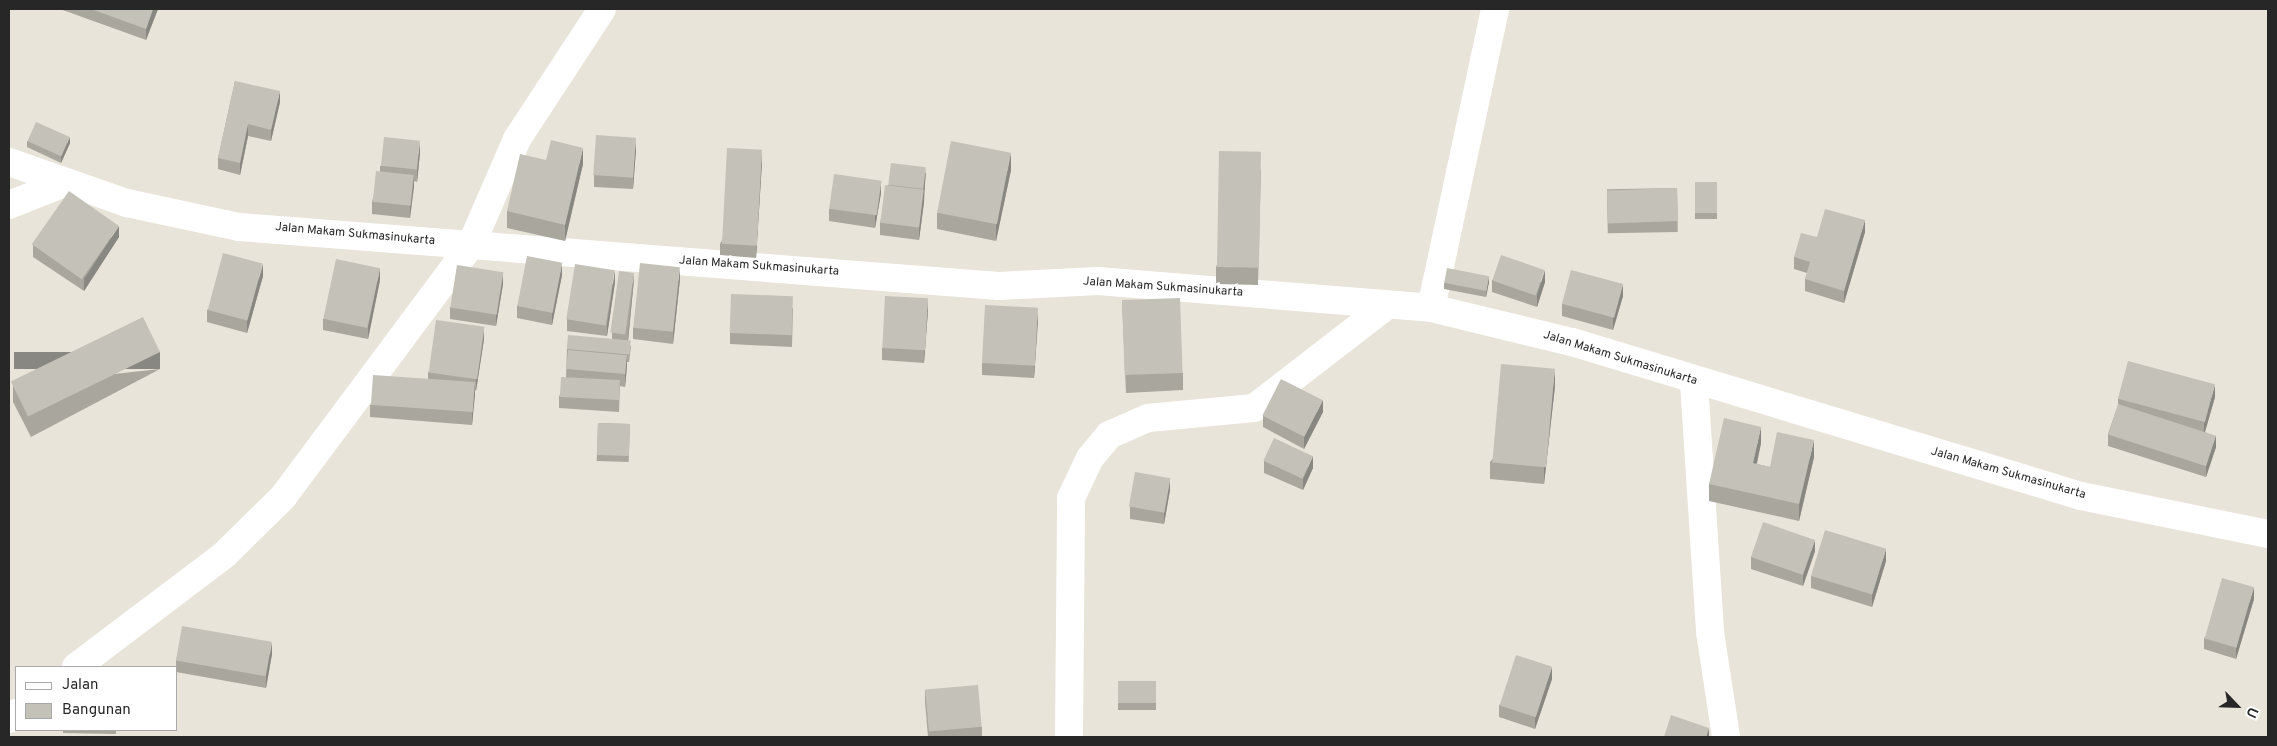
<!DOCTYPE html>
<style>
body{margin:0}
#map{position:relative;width:2277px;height:746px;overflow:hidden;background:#e9e4d9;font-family:Overpass,sans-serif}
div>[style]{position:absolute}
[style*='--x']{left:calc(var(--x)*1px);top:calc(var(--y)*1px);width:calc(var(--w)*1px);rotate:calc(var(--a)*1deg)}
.minor>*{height:28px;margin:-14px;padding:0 14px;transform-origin:14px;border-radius:14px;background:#fff}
.wall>*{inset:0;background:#a9a69e;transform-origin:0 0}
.shaded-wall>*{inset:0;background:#898781;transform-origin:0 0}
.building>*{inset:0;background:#c4c1b8;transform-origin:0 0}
span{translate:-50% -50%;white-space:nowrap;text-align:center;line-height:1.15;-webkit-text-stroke:4.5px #fff;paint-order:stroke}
.street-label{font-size:12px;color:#272727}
.frame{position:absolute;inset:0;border:10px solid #272727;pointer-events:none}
.legend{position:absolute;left:15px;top:666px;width:162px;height:65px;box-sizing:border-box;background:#fff;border:1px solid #a9a9a9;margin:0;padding:6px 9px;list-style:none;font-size:15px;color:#272727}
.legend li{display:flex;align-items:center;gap:10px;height:25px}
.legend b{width:25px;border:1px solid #a9a9a9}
.north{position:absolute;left:2212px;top:681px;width:50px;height:50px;-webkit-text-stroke:4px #fff;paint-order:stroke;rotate:114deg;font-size:14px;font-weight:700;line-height:20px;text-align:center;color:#272727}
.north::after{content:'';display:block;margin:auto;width:18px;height:22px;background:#272727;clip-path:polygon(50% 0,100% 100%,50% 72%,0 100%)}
</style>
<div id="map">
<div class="minor">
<i style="--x:9;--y:162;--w:125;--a:19.2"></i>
<i style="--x:127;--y:203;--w:115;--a:12.1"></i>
<i style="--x:239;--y:227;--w:762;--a:4.44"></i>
<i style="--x:999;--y:286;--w:99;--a:-2.9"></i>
<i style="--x:1098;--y:281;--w:334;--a:4.6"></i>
<i style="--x:1431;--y:308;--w:145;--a:13.6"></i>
<i style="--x:1572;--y:342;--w:532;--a:16.83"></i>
<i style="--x:2081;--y:496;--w:191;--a:11.5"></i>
<i style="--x:9;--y:205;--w:57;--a:-21.6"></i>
<i style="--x:1431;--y:308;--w:306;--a:-77.9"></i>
<i style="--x:1694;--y:383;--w:250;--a:86.3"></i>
<i style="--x:1710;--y:632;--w:106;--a:81.3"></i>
<i style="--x:76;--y:667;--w:186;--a:-37.1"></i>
<i style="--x:224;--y:555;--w:83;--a:-44.5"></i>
<i style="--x:283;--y:497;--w:314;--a:-53.3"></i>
<i style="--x:471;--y:245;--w:116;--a:-66.5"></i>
<i style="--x:517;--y:139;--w:155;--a:-56.8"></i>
<i style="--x:9;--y:719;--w:9;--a:-41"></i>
<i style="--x:1069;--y:737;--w:239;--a:-89.5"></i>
<i style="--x:1071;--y:498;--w:44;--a:-64.6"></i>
<i style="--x:1090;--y:458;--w:30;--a:-50"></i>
<i style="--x:1109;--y:435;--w:43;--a:-23.6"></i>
<i style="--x:1148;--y:418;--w:106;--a:-5.4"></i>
<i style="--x:1254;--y:408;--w:167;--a:-37.7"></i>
</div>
<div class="wall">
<i style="clip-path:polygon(60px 9px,158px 9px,146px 40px)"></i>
<i style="clip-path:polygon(235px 81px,280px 102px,271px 141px,248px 136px,240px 175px,218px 169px,218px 158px)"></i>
<i style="clip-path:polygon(27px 141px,70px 143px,61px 163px,27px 147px)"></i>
<i style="clip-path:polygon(636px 150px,633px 189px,594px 187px,594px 175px)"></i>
<i style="clip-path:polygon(420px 153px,417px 182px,414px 181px,410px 218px,372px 214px,372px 202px,380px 171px,380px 166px)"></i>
<i style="clip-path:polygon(546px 160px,583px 164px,565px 241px,507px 228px,507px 211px)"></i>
<i style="clip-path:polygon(762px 162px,756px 258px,720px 255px,720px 244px)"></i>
<i style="clip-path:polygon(1261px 169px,1258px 285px,1216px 284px,1216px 267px)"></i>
<i style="clip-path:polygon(1011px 170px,996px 241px,937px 229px,937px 213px)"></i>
<i style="clip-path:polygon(926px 173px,924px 192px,924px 202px,919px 240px,880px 235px,880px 223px,888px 185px)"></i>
<i style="left:1695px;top:182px;width:22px;height:37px"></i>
<i style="left:1677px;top:188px;width:44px;height:70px;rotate:89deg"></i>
<i style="clip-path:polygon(881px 193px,875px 228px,829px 221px,829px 209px)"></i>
<i style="clip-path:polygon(1865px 232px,1844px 303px,1805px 291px,1805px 279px,1807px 273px,1794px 269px,1794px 257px,1817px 237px)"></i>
<i style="clip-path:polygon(119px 237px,84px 291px,33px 257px,33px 245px)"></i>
<i style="clip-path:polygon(562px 275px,552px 325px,517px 318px,517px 306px)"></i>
<i style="clip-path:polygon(263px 276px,247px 333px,207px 322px,207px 310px)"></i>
<i style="clip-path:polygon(634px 279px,628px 341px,631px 347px,629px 362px,627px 362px,625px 387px,620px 386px,619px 412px,559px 408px,559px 397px,566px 378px,567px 349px,612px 339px,612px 333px)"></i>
<i style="clip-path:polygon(680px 279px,673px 344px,633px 339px,633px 328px)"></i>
<i style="clip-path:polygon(380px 280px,368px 339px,323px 330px,323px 319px)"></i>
<i style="clip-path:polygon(1492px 280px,1545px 282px,1537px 307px,1492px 292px)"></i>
<i style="clip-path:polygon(615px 282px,607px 336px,567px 331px,567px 319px)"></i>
<i style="clip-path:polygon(1489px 282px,1486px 297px,1444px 289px,1444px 283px)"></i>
<i style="clip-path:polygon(503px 284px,496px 326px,450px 319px,450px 307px)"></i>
<i style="clip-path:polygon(1623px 296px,1613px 330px,1562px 316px,1562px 304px)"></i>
<i style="clip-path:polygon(1122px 301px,1183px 373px,1183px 390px,1126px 393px)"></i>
<i style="clip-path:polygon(793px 308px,792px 347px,730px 344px,730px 333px)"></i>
<i style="clip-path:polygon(928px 310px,924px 363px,882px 360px,882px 348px)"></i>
<i style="clip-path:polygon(1038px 320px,1034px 378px,982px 375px,982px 363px)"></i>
<i style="clip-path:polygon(484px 339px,476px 391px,475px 390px,472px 425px,370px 417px,370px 405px,428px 379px,428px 372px)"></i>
<i style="clip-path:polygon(160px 369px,31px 437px,13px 402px,13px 385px)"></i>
<i style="clip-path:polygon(1555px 386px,1544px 484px,1490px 479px,1490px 462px)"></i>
<i style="clip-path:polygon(2215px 397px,2205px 432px,2216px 447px,2206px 477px,2108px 446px,2108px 434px,2118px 405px,2118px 399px)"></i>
<i style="clip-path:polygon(1323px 412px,1304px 449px,1263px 427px,1263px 416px)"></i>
<i style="left:598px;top:423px;width:32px;height:38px;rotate:2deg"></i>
<i style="clip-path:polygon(1761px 443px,1757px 464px,1770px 467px,1814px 457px,1799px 521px,1709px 501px,1709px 484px)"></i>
<i style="clip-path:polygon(1264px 461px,1313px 468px,1303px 490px,1264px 473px)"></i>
<i style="clip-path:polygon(1170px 490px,1164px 524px,1130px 519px,1130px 507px)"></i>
<i style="clip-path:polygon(1815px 551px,1803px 586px,1751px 569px,1751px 557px)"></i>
<i style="clip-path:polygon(1886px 561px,1872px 607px,1811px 588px,1811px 576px)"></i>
<i style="clip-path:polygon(2254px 599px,2236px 659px,2204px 649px,2204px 638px)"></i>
<i style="clip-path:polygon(272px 654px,266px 688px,176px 672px,176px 660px)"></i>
<i style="clip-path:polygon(1552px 679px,1535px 729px,1499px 717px,1499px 705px)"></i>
<i style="left:1118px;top:681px;width:38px;height:29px"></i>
<i style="clip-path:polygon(925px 690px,982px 727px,982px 737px,928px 737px,925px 702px)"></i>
<i style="clip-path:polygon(63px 730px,116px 730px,116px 734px,63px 733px)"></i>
</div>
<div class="shaded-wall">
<i style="clip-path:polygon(153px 9px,158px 9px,146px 40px,146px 29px)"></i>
<i style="clip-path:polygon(280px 91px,280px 102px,271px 141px,271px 130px)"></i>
<i style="clip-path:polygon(248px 124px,248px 136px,240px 175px,240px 163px)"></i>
<i style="clip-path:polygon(70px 137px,70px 143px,61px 163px,61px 156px)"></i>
<i style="clip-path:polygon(636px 138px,636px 150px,633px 189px,633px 177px)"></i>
<i style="clip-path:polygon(420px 141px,420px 153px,417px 182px,417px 170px)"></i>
<i style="clip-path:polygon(583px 148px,583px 164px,565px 241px,565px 225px)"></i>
<i style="clip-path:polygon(762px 150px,762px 162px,756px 258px,756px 246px)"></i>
<i style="clip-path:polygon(1011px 153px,1011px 170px,996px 241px,996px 224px)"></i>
<i style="clip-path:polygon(926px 167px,924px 202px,919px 240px,919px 228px)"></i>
<i style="clip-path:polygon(414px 175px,414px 187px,410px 218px,410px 207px)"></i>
<i style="clip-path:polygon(881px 181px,881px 193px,875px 228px,875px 216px)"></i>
<i style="clip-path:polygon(1865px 220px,1865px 232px,1844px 303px,1844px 291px)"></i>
<i style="clip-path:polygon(119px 226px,119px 237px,84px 291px,84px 279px)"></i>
<i style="clip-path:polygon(562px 263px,562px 275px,552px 325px,552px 313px)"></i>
<i style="clip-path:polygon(263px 264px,263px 276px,247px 333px,247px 321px)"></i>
<i style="clip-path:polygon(680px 267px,680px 279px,673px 344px,673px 332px)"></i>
<i style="clip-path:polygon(380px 268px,380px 280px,368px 339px,368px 327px)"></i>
<i style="clip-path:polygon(615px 270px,615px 282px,607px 336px,607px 325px)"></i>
<i style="clip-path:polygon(1545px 270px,1545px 282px,1537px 307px,1537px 295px)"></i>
<i style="clip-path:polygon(503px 272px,503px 284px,496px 326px,496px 314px)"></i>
<i style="clip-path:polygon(634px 273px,634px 279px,628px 341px,628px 335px)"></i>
<i style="clip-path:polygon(1489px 276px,1489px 282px,1486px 297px,1486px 290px)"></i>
<i style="clip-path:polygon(1623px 284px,1623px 296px,1613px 330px,1613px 318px)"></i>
<i style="clip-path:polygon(928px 298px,928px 310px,924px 363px,924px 351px)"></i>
<i style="clip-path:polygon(1038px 308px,1038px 320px,1034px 378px,1034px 366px)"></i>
<i style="clip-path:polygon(484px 327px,484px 339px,476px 391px,476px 379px)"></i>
<i style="left:160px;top:352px;width:17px;height:146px;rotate:90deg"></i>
<i style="clip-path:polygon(627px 355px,627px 367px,625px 387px,625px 375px)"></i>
<i style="clip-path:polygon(1555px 369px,1555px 386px,1544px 484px,1544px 468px)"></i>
<i style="clip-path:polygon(475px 383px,475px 395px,472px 425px,472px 414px)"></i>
<i style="clip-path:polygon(2215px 385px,2215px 397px,2204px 435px,2204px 424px)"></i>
<i style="clip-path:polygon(1323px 400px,1323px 412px,1304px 449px,1304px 437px)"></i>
<i style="clip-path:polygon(1761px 427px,1761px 443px,1753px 480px,1753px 463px)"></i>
<i style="clip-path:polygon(2216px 435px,2216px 447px,2206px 477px,2206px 465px)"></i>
<i style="clip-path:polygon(1814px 440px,1814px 457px,1799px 521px,1799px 504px)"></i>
<i style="clip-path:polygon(1313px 456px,1313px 468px,1303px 490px,1303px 479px)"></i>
<i style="clip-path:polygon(1170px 478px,1170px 490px,1164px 524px,1164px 512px)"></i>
<i style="clip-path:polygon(1815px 540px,1815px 551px,1803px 586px,1803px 574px)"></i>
<i style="clip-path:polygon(1886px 549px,1886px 561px,1872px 607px,1872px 595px)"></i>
<i style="clip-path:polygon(2254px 587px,2254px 599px,2236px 659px,2236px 648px)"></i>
<i style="clip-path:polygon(272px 642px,272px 654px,266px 688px,266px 676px)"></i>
<i style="clip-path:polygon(1552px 667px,1552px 679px,1535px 729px,1535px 718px)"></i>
<i style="clip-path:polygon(1709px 728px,1709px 737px,1706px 737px)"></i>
</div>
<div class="building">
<i style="clip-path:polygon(91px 9px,153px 9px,146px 29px)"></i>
<i style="clip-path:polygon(235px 81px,280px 91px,271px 130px,248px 124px,240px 163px,218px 158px)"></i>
<i style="left:36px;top:122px;width:37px;height:21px;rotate:24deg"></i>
<i style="left:596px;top:135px;width:40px;height:40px;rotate:4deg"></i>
<i style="left:384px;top:137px;width:36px;height:29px;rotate:6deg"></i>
<i style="clip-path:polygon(551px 140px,583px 148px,565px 225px,507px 211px,520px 154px,546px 160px)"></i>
<i style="left:951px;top:141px;width:61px;height:73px;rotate:11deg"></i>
<i style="left:727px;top:148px;width:35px;height:96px;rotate:3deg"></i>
<i style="left:1219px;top:151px;width:42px;height:116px;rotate:1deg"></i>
<i style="left:891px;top:163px;width:35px;height:22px;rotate:7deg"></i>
<i style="left:376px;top:171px;width:38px;height:31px;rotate:6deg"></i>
<i style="left:834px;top:174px;width:48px;height:35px;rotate:8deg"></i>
<i style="left:1695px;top:182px;width:22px;height:31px"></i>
<i style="left:885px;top:185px;width:39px;height:38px;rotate:7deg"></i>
<i style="left:1677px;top:188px;width:33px;height:70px;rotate:88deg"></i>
<i style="left:69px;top:191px;width:61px;height:65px;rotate:35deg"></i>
<i style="clip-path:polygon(1825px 209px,1865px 220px,1844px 291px,1805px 279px,1810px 262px,1794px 257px,1801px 233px,1817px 237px)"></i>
<i style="left:223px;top:253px;width:41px;height:59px;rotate:15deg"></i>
<i style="left:1501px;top:255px;width:46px;height:27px;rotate:19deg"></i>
<i style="left:527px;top:256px;width:36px;height:51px;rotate:11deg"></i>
<i style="left:336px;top:259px;width:45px;height:61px;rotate:12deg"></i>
<i style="left:640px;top:263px;width:40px;height:65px;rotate:6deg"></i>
<i style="left:575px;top:264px;width:40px;height:56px;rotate:9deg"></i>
<i style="left:457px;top:265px;width:47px;height:43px;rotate:9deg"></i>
<i style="left:1447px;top:268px;width:43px;height:15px;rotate:11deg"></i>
<i style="left:1571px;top:270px;width:54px;height:35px;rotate:15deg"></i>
<i style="left:619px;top:271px;width:15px;height:62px;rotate:8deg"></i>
<i style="left:731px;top:294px;width:62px;height:39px;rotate:2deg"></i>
<i style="left:885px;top:296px;width:43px;height:52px;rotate:3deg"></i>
<i style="left:1180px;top:298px;width:75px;height:58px;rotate:88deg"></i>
<i style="left:985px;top:305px;width:53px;height:58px;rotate:3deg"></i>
<i style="left:143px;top:317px;width:39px;height:147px;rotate:64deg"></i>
<i style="left:436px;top:320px;width:49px;height:53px;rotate:8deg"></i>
<i style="left:568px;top:335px;width:63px;height:14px;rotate:5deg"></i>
<i style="left:568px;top:350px;width:59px;height:19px;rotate:5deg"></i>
<i style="left:2128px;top:361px;width:90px;height:39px;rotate:15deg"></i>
<i style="left:1501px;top:364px;width:54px;height:99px;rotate:5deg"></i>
<i style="left:373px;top:375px;width:102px;height:30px;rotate:4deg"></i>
<i style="left:561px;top:377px;width:59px;height:20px;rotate:3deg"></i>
<i style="left:1281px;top:379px;width:47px;height:41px;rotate:27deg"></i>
<i style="left:2118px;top:404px;width:103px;height:32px;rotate:18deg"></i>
<i style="clip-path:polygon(1724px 418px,1761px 427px,1753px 463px,1770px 467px,1777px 432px,1814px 440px,1799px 504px,1709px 484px)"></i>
<i style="left:598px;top:423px;width:32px;height:32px;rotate:2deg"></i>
<i style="left:1274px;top:438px;width:43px;height:25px;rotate:25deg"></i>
<i style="left:1135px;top:472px;width:36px;height:35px;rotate:10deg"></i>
<i style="left:1763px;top:522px;width:55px;height:37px;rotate:19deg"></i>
<i style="left:1825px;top:530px;width:64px;height:48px;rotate:17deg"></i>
<i style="left:2222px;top:578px;width:33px;height:63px;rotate:16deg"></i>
<i style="left:182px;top:626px;width:91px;height:35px;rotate:10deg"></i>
<i style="left:1516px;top:655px;width:38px;height:53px;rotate:18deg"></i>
<i style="left:1118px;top:681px;width:38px;height:22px"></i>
<i style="left:978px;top:685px;width:42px;height:53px;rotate:85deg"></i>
<i style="clip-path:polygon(1671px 715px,1709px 728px,1706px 737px,1664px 737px)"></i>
</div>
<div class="street-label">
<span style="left:355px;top:235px;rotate:5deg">Jalan Makam Sukmasinukarta</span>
<span style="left:759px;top:267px;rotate:4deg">Jalan Makam Sukmasinukarta</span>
<span style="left:1163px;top:288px;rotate:4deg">Jalan Makam Sukmasinukarta</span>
<span style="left:1620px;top:359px;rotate:17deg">Jalan Makam Sukmasinukarta</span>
<span style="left:2008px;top:474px;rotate:16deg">Jalan Makam Sukmasinukarta</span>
</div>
<div class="frame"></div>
<ul class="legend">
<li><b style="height:6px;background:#fff"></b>Jalan</li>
<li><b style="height:14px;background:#c4c1b8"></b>Bangunan</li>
</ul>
<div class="north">U</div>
</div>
